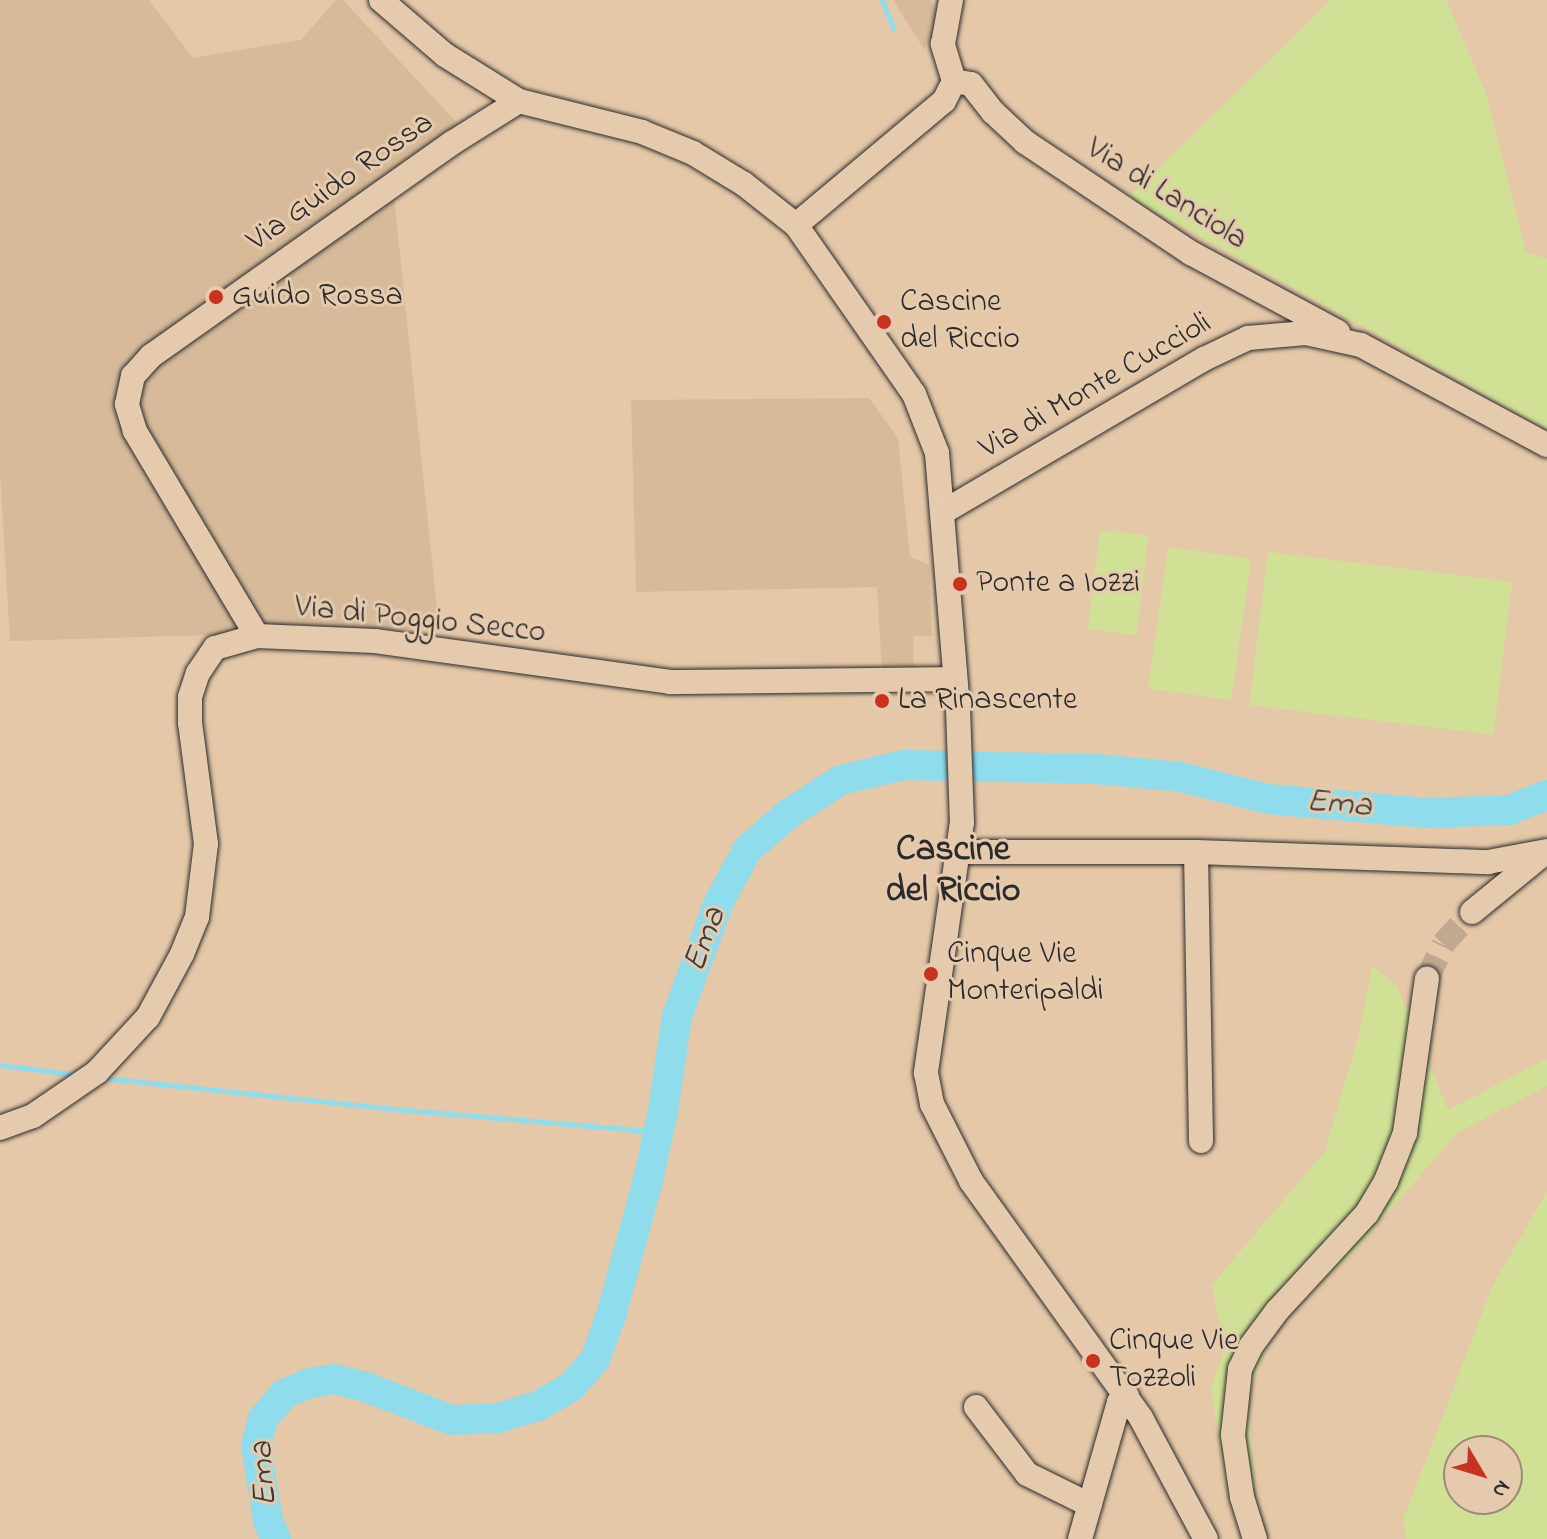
<!DOCTYPE html>
<style>
body{margin:0}
#map{position:relative;width:1547px;height:1539px;overflow:hidden;background:#e5c8a8;font-family:"Indie Flower",sans-serif}
div>[style]{position:absolute}
[style*='--x']{left:calc(var(--x)*1px);top:calc(var(--y)*1px);width:calc(var(--w)*1px);rotate:calc(var(--a)*1deg)}
.built>*{inset:0;background:#d6ba99}
.green>*{inset:0;background:#d0e195;transform-origin:0 0}
.stream>*{height:5px;margin:-2.5px;padding:0 2.5px;transform-origin:2.5px;border-radius:2.5px;background:#8edcec}
.river>*{height:30px;margin:-15px;padding:0 15px;transform-origin:15px;border-radius:15px;background:#8edcec}
.minor-tunnel>*{height:24px;margin-top:-12px;transform-origin:0;background:repeating-linear-gradient(90deg,#c0a98f 0 24px,transparent 0 36px)}
.roads{filter:drop-shadow(0 0 2px #2b2b2b) drop-shadow(0 0 2px #2b2b2b)}
.minor>*{height:24px;margin:-12px;padding:0 12px;transform-origin:12px;border-radius:12px;background:#e6caad}
.dots>*{width:22px;height:22px;translate:-50% -50%;box-sizing:border-box;border:4px solid #e6caad;border-radius:50%}
span{translate:-50% -50%;white-space:nowrap;text-align:center;line-height:1.15;-webkit-text-stroke:6px #e6caad;paint-order:stroke}
.street-label{font-size:32px;color:#2b2b2b}
.poi-label{font-size:32px;color:#2b2b2b}
.left{translate:0 -50%;text-align:left}
.water-label{font-size:34px;color:#353d3e;font-style:italic}
.quarter-label{font-size:36px;color:#2b2b2b;font-weight:700}
.north{position:absolute;left:1443px;top:1435px;width:80px;height:80px;box-sizing:border-box;background:#e6caad;border:2px solid #9b8a79;border-radius:50%;rotate:128deg;font-size:22px;font-weight:700;line-height:32px;text-align:center;color:#2b2b2b}
.north::after{content:'';display:block;margin:auto;width:28px;height:36px;background:#c8321e;clip-path:polygon(50% 0,100% 100%,50% 72%,0 100%)}
</style>
<div id="map">
<div class="built">
<i style="clip-path:polygon(0 0,149px 0,193px 58px,301px 40px,336px 0,343px 0,459px 125px,392px 178px,439px 628px,10px 641px,0 472px)"></i>
<i style="clip-path:polygon(893px 0,930px 0,941px 17px,924px 49px)"></i>
<i style="clip-path:polygon(869px 398px,898px 438px,910px 557px,929px 565px,932px 636px,913px 636px,914px 670px,882px 671px,877px 587px,636px 592px,631px 400px)"></i>
</div>
<div class="green">
<i style="clip-path:polygon(1331px 0,1446px 0,1486px 94px,1526px 252px,1547px 259px,1547px 429px,1129px 197px)"></i>
<i style="left:1100px;top:530px;width:49px;height:100px;rotate:7deg"></i>
<i style="left:1168px;top:547px;width:84px;height:143px;rotate:8deg"></i>
<i style="left:1268px;top:552px;width:246px;height:154px;rotate:7deg"></i>
<i style="clip-path:polygon(1372px 966px,1396px 985px,1448px 1110px,1547px 1059px,1547px 1086px,1457px 1133px,1350px 1256px,1274px 1326px,1248px 1398px,1255px 1491px,1226px 1484px,1211px 1387px,1225px 1349px,1212px 1285px,1325px 1151px,1360px 1031px)"></i>
<i style="clip-path:polygon(evenodd,1547px 1191px,1547px 1539px,1406px 1539px,1403px 1520px,1493px 1285px,1547px 1191px,1459px 1451px,1507px 1451px,1507px 1499px,1459px 1499px,1459px 1451px)"></i>
</div>
<div class="stream">
<i style="--x:882;--y:0;--w:31;--a:68"></i>
<i style="--x:0;--y:1065;--w:79;--a:7.3"></i>
<i style="--x:104;--y:1078;--w:293;--a:6.1"></i>
<i style="--x:395;--y:1109;--w:265;--a:5"></i>
</div>
<div class="river">
<i style="--x:276;--y:1539;--w:20;--a:-114"></i>
<i style="--x:268;--y:1521;--w:77;--a:-99"></i>
<i style="--x:256;--y:1445;--w:27;--a:-75"></i>
<i style="--x:263;--y:1419;--w:33;--a:-50"></i>
<i style="--x:284;--y:1394;--w:28;--a:-23"></i>
<i style="--x:310;--y:1383;--w:24;--a:-9"></i>
<i style="--x:334;--y:1379;--w:30;--a:14"></i>
<i style="--x:363;--y:1386;--w:94;--a:21.1"></i>
<i style="--x:451;--y:1420;--w:47;--a:-2.4"></i>
<i style="--x:498;--y:1418;--w:42;--a:-16.7"></i>
<i style="--x:538;--y:1406;--w:39;--a:-30"></i>
<i style="--x:572;--y:1386;--w:35;--a:-49"></i>
<i style="--x:595;--y:1360;--w:51;--a:-70.5"></i>
<i style="--x:612;--y:1312;--w:137;--a:-74.7"></i>
<i style="--x:648;--y:1180;--w:71;--a:-77.7"></i>
<i style="--x:663;--y:1111;--w:96;--a:-81.6"></i>
<i style="--x:677;--y:1016;--w:121;--a:-69.8"></i>
<i style="--x:719;--y:902;--w:59;--a:-61.7"></i>
<i style="--x:747;--y:850;--w:55;--a:-41.3"></i>
<i style="--x:788;--y:814;--w:63;--a:-32.7"></i>
<i style="--x:841;--y:780;--w:65;--a:-13.4"></i>
<i style="--x:904;--y:765;--w:192;--a:1.2"></i>
<i style="--x:1096;--y:769;--w:84;--a:5.4"></i>
<i style="--x:1180;--y:777;--w:91;--a:14"></i>
<i style="--x:1268;--y:799;--w:160;--a:5"></i>
<i style="--x:1427;--y:813;--w:82;--a:-2.1"></i>
<i style="--x:1509;--y:810;--w:41;--a:-21.5"></i>
</div>
<div class="minor-tunnel">
<i style="--x:1427;--y:979;--w:38;--a:-65"></i>
<i style="--x:1443;--y:944;--w:43;--a:-47.8"></i>
</div>
<div class="roads">
<div class="minor">
<i style="--x:381;--y:0;--w:84;--a:40.7"></i>
<i style="--x:445;--y:55;--w:87;--a:31.9"></i>
<i style="--x:519;--y:101;--w:127;--a:14.1"></i>
<i style="--x:642;--y:132;--w:55;--a:22.4"></i>
<i style="--x:693;--y:153;--w:60;--a:31.3"></i>
<i style="--x:744;--y:184;--w:66;--a:38.3"></i>
<i style="--x:796;--y:225;--w:206;--a:55.1"></i>
<i style="--x:914;--y:394;--w:63;--a:68.7"></i>
<i style="--x:937;--y:453;--w:257;--a:85.3"></i>
<i style="--x:958;--y:709;--w:113;--a:88"></i>
<i style="--x:962;--y:822;--w:254;--a:98.2"></i>
<i style="--x:926;--y:1073;--w:32;--a:79"></i>
<i style="--x:932;--y:1104;--w:86;--a:63.1"></i>
<i style="--x:971;--y:1181;--w:292;--a:54.3"></i>
<i style="--x:1141;--y:1418;--w:137;--a:61.8"></i>
<i style="--x:954;--y:81;--w:17;--a:10"></i>
<i style="--x:971;--y:84;--w:36;--a:52"></i>
<i style="--x:993;--y:112;--w:44;--a:43.2"></i>
<i style="--x:1025;--y:142;--w:200;--a:33.8"></i>
<i style="--x:1191;--y:253;--w:167;--a:28.3"></i>
<i style="--x:796;--y:225;--w:193;--a:-40"></i>
<i style="--x:944;--y:101;--w:22;--a:-63"></i>
<i style="--x:954;--y:81;--w:39;--a:-107"></i>
<i style="--x:943;--y:44;--w:45;--a:-79.7"></i>
<i style="--x:943;--y:512;--w:303;--a:-30.4"></i>
<i style="--x:1204;--y:359;--w:49;--a:-25.5"></i>
<i style="--x:1248;--y:338;--w:58;--a:-4.9"></i>
<i style="--x:1306;--y:333;--w:56;--a:12.3"></i>
<i style="--x:1361;--y:345;--w:211;--a:28.3"></i>
<i style="--x:257;--y:636;--w:239;--a:-120.8"></i>
<i style="--x:135;--y:431;--w:28;--a:-107"></i>
<i style="--x:127;--y:404;--w:29;--a:-78"></i>
<i style="--x:133;--y:376;--w:27;--a:-48"></i>
<i style="--x:151;--y:356;--w:369;--a:-35.3"></i>
<i style="--x:452;--y:143;--w:79;--a:-32.1"></i>
<i style="--x:959;--y:852;--w:237;--a:0"></i>
<i style="--x:1196;--y:852;--w:292;--a:2"></i>
<i style="--x:1488;--y:862;--w:60;--a:-10.6"></i>
<i style="--x:1196;--y:852;--w:289;--a:89"></i>
<i style="--x:1472;--y:912;--w:90;--a:-39.2"></i>
<i style="--x:0;--y:1128;--w:35;--a:-20"></i>
<i style="--x:33;--y:1116;--w:78;--a:-34.5"></i>
<i style="--x:97;--y:1072;--w:75;--a:-47.2"></i>
<i style="--x:148;--y:1017;--w:72;--a:-61.6"></i>
<i style="--x:182;--y:954;--w:40;--a:-68"></i>
<i style="--x:197;--y:917;--w:74;--a:-83"></i>
<i style="--x:206;--y:844;--w:122;--a:-97.5"></i>
<i style="--x:190;--y:723;--w:26;--a:-90"></i>
<i style="--x:190;--y:697;--w:25;--a:-72"></i>
<i style="--x:198;--y:673;--w:30;--a:-56"></i>
<i style="--x:215;--y:648;--w:44;--a:-15.9"></i>
<i style="--x:257;--y:636;--w:118;--a:2.4"></i>
<i style="--x:375;--y:641;--w:298;--a:7.9"></i>
<i style="--x:670;--y:682;--w:285;--a:-0.6"></i>
<i style="--x:976;--y:1407;--w:84;--a:52.7"></i>
<i style="--x:1027;--y:1474;--w:70;--a:26.2"></i>
<i style="--x:1080;--y:1539;--w:142;--a:-74.1"></i>
<i style="--x:1119;--y:1402;--w:10;--a:-37"></i>
<i style="--x:1255;--y:1539;--w:44;--a:-107.2"></i>
<i style="--x:1242;--y:1497;--w:63;--a:-98.3"></i>
<i style="--x:1233;--y:1435;--w:66;--a:-83.9"></i>
<i style="--x:1240;--y:1369;--w:25;--a:-64"></i>
<i style="--x:1251;--y:1346;--w:44;--a:-53.4"></i>
<i style="--x:1277;--y:1311;--w:133;--a:-47.4"></i>
<i style="--x:1367;--y:1213;--w:37;--a:-59"></i>
<i style="--x:1386;--y:1181;--w:52;--a:-68.4"></i>
<i style="--x:1405;--y:1133;--w:156;--a:-81.9"></i>
</div>
</div>
<div class="dots">
<i style="left:216px;top:297px;background:#c8321e"></i>
<i style="left:884px;top:322px;background:#c8321e"></i>
<i style="left:960px;top:584px;background:#c8321e"></i>
<i style="left:882px;top:701px;background:#c8321e"></i>
<i style="left:931px;top:974px;background:#c8321e"></i>
<i style="left:1093px;top:1361px;background:#c8321e"></i>
</div>
<div class="street-label">
<span style="left:341px;top:183px;rotate:-35deg">Via Guido Rossa</span>
<span style="left:1166px;top:195px;rotate:32deg">Via di Lanciola</span>
<span style="left:1096px;top:387px;rotate:-30deg">Via di Monte Cuccioli</span>
<span style="left:420px;top:621px;rotate:6deg">Via di Poggio Secco</span>
</div>
<div class="poi-label">
<span class="left" style="left:232px;top:297px">Guido Rossa</span>
<span class="left" style="left:900px;top:322px">Cascine<br>del Riccio</span>
<span class="left" style="left:976px;top:584px">Ponte a Iozzi</span>
<span class="left" style="left:898px;top:701px">La Rinascente</span>
<span class="left" style="left:947px;top:974px">Cinque Vie<br>Monteripaldi</span>
<span class="left" style="left:1109px;top:1361px">Cinque Vie<br>Tozzoli</span>
</div>
<div class="water-label">
<span style="left:1339px;top:805px;rotate:5deg">Ema</span>
<span style="left:706px;top:940px;rotate:-69deg">Ema</span>
<span style="left:265px;top:1474px;rotate:-94deg">Ema</span>
</div>
<div class="quarter-label">
<span style="left:953px;top:871px">Cascine<br>del Riccio</span>
</div>
<div class="north">N</div>
</div>
